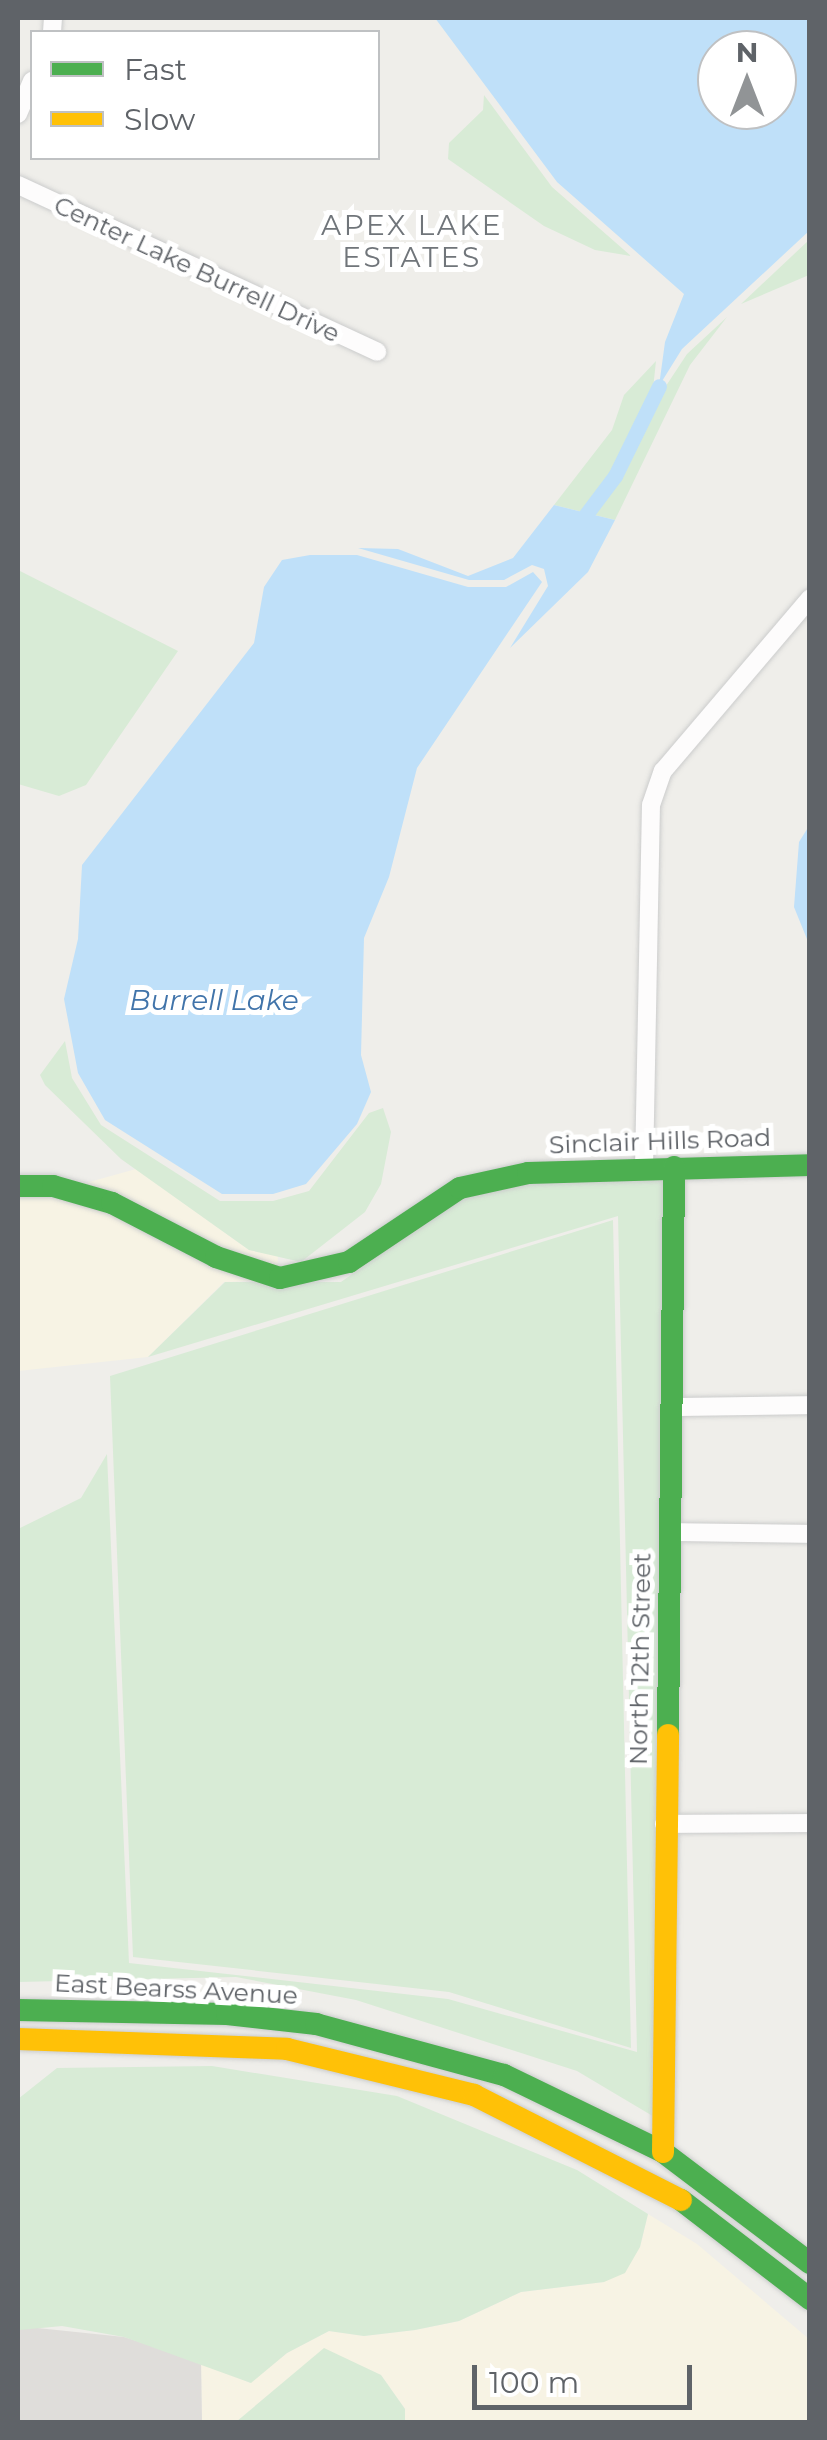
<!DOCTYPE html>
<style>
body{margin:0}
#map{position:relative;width:827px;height:2440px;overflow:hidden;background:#efeeea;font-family:Montserrat,sans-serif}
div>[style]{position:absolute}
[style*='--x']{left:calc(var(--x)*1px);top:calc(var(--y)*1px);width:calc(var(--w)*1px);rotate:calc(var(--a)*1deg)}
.commercial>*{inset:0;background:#f7f3e4}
.industrial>*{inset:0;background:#dfddda}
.green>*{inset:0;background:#d8ebd6}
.water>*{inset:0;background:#bfe0f9}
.canal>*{height:15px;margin:-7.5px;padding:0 7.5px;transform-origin:7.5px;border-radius:7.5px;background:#bfe0f9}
.roads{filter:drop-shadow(0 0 2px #cbcccc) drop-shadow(0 0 2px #cbcccc)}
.street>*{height:18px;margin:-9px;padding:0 9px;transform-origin:9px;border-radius:9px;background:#fdfcfc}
.fast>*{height:22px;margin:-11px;padding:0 11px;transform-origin:11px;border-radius:11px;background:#4caf50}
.slow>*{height:22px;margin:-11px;padding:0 11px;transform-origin:11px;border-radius:11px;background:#ffc107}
span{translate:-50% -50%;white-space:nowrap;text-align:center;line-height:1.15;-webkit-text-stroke:10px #fff;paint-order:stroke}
.street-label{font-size:25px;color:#5f6368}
.neighbourhood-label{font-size:28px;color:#70757a;letter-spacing:2.5px}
.water-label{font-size:28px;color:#4174aa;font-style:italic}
.frame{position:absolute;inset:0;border:20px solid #5f6368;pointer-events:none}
.legend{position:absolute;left:30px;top:30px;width:350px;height:130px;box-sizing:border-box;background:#fff;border:2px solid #bfc1c3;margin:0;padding:12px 18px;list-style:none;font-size:30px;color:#5f6368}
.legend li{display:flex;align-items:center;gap:20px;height:50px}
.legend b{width:50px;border:2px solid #bfc1c3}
.north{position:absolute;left:697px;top:30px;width:100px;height:100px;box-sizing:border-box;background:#fff;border:2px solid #bfc1c3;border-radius:50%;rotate:0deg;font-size:28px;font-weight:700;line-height:40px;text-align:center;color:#5f6368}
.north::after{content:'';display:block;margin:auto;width:35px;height:45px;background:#919496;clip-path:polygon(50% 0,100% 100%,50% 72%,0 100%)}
.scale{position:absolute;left:472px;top:2365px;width:220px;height:45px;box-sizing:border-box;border:5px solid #5f6368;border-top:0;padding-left:12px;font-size:30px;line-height:35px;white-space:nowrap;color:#5f6368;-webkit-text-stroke:8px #fff;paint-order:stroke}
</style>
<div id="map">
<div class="commercial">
<i style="clip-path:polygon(136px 1169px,249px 1250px,278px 1256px,277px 1269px,249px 1262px,82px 1184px)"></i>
<i style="clip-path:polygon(18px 1194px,81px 1201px,254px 1281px,224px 1282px,148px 1357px,18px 1371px)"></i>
<i style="clip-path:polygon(648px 2214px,697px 2244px,809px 2339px,809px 2422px,405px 2422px,405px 2409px,381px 2375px,324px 2349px,236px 2422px,202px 2422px,201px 2361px,250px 2383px,287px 2353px,329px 2331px,364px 2336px,415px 2330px,459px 2321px,521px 2292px,604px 2282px,640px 2247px)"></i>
</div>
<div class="industrial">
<i style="clip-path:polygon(18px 2326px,124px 2337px,201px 2361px,202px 2422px,18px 2422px)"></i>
</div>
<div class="green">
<i style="clip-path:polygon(484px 95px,552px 187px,631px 256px,595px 250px,544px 226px,448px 159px,449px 143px,483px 110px)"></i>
<i style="clip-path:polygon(809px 240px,809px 275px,741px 304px)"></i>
<i style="clip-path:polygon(727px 317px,690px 365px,615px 520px,554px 505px,612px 430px,624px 395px,656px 361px,653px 389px,662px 392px,687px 354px)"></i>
<i style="clip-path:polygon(18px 570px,178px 651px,86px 785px,59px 796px,18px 784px)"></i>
<i style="clip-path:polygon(65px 1041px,72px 1078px,101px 1125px,220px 1201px,273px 1201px,309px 1191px,369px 1113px,383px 1108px,391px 1132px,381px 1184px,365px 1212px,301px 1262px,249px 1250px,121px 1159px,45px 1085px,40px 1075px)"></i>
<i style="clip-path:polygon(667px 1176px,656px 2118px,577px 2071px,356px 2000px,236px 1977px,18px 1982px,18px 1529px,81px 1498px,107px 1454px,129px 1963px,448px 1999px,637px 2052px,618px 1216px,148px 1357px,225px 1282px,341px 1282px,463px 1196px,545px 1180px)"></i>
<i style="clip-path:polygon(613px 1220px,631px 2048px,449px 1992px,133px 1957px,110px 1376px)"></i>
<i style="clip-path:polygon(212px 2066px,397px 2096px,577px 2170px,648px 2214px,640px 2247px,625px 2273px,604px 2282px,521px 2292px,459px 2321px,415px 2330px,364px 2336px,329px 2331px,287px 2353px,251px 2383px,124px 2337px,62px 2326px,20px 2330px,18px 2099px,57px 2068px)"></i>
<i style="clip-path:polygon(324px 2348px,381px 2375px,405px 2409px,405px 2422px,236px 2422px)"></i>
</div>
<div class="water">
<i style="clip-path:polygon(evenodd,435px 18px,809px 18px,809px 231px,682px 349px,659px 386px,665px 342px,684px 294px,557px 182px,435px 18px,717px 50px,777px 50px,777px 110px,717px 110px,717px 50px)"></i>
<i style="clip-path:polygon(554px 505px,615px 520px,588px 572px,510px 648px,548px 586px,544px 569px,532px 565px,504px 580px,469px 580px,358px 548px,398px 549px,468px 576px,513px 558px)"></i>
<i style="clip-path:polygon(310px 555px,357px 555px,468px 587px,506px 587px,533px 572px,542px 582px,417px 768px,389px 877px,364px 938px,361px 1055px,371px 1092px,357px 1124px,306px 1184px,273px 1194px,222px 1194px,105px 1120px,78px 1073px,64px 999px,78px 939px,82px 865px,254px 643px,264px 587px,282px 560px)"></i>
<i style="clip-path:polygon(809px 826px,809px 944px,794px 907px,799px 842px)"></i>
</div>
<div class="canal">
<i style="--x:575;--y:529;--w:66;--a:-53"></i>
<i style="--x:615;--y:476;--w:100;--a:-63.9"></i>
</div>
<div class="roads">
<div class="street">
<i style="--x:52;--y:32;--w:14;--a:-86"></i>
<i style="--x:18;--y:114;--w:36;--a:-67"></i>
<i style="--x:18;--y:185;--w:396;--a:24.9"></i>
<i style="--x:644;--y:1168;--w:363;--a:-88.9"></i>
<i style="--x:651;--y:805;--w:36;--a:-71"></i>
<i style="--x:663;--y:771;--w:227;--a:-49.6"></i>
<i style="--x:671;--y:1407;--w:139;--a:-0.8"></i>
<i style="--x:669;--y:1532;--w:141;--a:0.8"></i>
<i style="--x:664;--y:1824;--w:146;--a:-0.4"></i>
</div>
<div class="fast">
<i style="--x:18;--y:1186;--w:35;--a:0"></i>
<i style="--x:53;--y:1186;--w:61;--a:16.1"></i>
<i style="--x:112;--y:1203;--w:117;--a:27.4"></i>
<i style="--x:216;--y:1257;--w:67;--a:18.2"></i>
<i style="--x:280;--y:1278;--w:71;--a:-13.1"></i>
<i style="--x:349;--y:1262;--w:133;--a:-33.7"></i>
<i style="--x:460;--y:1188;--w:70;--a:-12.4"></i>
<i style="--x:528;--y:1173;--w:282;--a:-1.6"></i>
<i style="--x:668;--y:1735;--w:568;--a:-89.39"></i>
<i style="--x:18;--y:2010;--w:209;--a:1.1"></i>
<i style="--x:227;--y:2014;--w:90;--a:6.4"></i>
<i style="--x:316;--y:2024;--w:195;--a:15.2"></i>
<i style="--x:504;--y:2075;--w:177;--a:25.8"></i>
<i style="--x:663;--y:2152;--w:184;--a:37.1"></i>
<i style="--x:681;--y:2200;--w:163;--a:37.5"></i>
</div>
<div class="slow">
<i style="--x:18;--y:2039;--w:269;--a:2.1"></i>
<i style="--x:287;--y:2049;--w:193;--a:13.8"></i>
<i style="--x:474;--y:2095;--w:232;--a:26.9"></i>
<i style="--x:663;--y:2152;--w:417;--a:-89.3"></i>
</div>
</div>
<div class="street-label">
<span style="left:197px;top:269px;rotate:25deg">Center Lake Burrell Drive</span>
<span style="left:660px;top:1141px;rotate:-2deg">Sinclair Hills Road</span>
<span style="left:640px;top:1659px;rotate:-89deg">North 12th Street</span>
<span style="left:176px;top:1989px;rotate:3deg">East Bearss Avenue</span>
</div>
<div class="neighbourhood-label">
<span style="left:412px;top:241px">APEX LAKE<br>ESTATES</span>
</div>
<div class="water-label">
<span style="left:214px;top:1000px">Burrell Lake</span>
</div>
<div class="frame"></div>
<ul class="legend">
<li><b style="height:12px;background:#4caf50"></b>Fast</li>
<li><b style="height:12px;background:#ffc107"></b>Slow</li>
</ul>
<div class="north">N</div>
<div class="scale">100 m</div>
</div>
